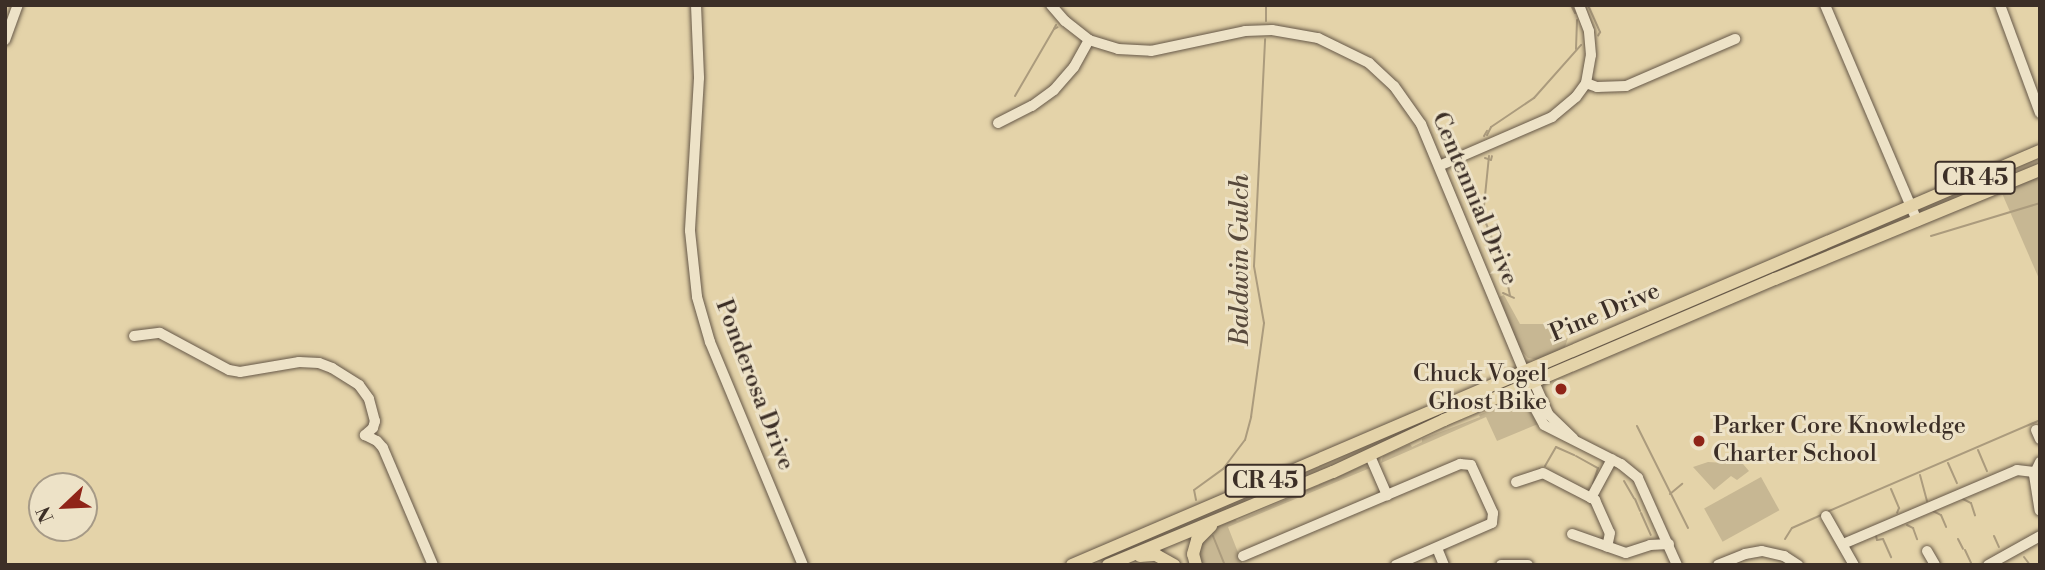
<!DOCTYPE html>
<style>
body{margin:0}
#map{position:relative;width:2045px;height:570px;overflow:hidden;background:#e4d3a9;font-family:"Libre Bodoni",serif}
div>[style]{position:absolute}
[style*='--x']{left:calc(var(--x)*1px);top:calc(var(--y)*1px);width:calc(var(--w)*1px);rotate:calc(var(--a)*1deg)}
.green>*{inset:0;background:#c7b793;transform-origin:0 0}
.stream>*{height:2px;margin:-1px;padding:0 1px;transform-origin:1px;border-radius:1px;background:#ab9b7d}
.roads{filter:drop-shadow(0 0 2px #665848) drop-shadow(0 0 2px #665848)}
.minor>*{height:10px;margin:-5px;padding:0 5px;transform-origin:5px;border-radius:5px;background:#ede2c7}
.major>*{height:12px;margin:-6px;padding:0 6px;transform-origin:6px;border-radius:6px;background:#e4d3a9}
.dots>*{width:19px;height:19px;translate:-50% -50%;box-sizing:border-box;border:4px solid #ede2c7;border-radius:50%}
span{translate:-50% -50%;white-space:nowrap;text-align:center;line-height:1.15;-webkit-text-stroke:6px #ede2c7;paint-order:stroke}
.shield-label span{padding:2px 5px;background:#ede2c7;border:2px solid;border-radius:5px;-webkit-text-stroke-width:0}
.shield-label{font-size:23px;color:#3c2f27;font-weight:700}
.street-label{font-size:24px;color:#3c2f27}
.poi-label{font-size:24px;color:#3c2f27}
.right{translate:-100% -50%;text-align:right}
.left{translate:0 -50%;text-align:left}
.water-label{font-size:26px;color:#584a3c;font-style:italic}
.frame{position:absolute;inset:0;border:7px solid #3c2f27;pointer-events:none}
.north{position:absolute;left:28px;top:472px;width:70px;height:70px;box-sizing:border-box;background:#ede2c7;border:2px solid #a69a87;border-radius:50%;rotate:247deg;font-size:19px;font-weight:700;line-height:28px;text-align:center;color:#3c2f27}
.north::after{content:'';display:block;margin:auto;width:24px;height:32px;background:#8f2418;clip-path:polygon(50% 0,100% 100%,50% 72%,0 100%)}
</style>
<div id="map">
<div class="green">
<i style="clip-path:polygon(2040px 175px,2040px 281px,2001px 191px)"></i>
<i style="clip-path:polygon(1504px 295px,1520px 324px,1553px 324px,1565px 339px,1568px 338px,1565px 347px,1540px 360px,1528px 358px,1520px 349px,1499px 297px)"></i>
<i style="clip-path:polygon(1508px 402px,1524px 402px,1538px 424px,1497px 441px,1486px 417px,1381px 463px,1383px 456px,1410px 444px,1412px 447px,1422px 442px,1422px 439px,1480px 417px,1479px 415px)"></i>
<i style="clip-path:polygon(1708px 462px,1743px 464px,1749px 471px,1737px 480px,1731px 476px,1714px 490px,1693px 467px)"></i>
<i style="clip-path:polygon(1364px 465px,1370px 468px,1228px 527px,1243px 565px,1198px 565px,1198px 548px,1212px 529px,1235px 519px,1237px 521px)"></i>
<i style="left:1761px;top:477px;width:38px;height:65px;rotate:61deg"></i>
</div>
<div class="stream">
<i style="--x:1571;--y:5;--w:9;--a:63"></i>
<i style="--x:1588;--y:5;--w:30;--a:66"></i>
<i style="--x:1600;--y:32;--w:4;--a:117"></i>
<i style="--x:1266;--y:21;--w:16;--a:-90"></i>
<i style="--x:1056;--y:25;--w:4;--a:117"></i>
<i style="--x:1054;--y:29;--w:4;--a:-27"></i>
<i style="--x:1576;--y:49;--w:29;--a:-88"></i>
<i style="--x:1015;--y:96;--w:78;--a:-59.8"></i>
<i style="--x:1487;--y:135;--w:9;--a:-63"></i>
<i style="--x:1491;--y:127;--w:52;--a:-34"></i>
<i style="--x:1534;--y:98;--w:71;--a:-48.4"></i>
<i style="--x:1484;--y:136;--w:6;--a:-59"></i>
<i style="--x:1489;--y:156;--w:60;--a:95.7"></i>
<i style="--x:1483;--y:216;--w:58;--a:67.8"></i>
<i style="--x:1505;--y:270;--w:26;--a:79"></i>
<i style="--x:1485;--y:158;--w:6;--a:18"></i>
<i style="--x:1491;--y:160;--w:4;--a:-76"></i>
<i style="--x:1931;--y:236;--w:114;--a:-16.8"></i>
<i style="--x:1503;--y:293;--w:12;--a:24"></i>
<i style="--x:1637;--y:426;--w:114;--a:63.4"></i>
<i style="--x:1978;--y:450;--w:23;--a:67"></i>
<i style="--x:1576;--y:456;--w:25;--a:29"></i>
<i style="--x:1598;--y:468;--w:16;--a:108"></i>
<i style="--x:1948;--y:463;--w:22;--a:66"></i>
<i style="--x:1545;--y:466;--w:22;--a:-60"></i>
<i style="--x:1556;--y:447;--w:20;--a:24"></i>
<i style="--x:1920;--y:475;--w:27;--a:75"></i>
<i style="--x:1624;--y:481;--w:20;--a:60"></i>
<i style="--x:1891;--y:489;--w:21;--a:67"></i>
<i style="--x:1899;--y:508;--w:5;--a:112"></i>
<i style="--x:1670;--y:494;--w:16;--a:-40"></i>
<i style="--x:1635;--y:499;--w:13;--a:67"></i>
<i style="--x:1963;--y:499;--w:9;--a:27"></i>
<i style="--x:1971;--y:503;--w:13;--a:72"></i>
<i style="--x:1196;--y:500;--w:10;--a:-101"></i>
<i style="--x:1194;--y:490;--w:36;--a:-36"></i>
<i style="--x:1223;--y:469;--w:36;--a:-53"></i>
<i style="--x:1245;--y:440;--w:24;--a:-75"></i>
<i style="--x:1251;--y:417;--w:95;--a:-82.1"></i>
<i style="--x:1264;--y:323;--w:58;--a:-100"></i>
<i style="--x:1254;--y:266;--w:227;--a:-87.2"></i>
<i style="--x:1829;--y:511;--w:230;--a:-23.3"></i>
<i style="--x:1933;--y:511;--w:9;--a:27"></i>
<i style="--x:1941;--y:515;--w:13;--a:67"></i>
<i style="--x:1641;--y:513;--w:24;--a:66"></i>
<i style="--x:1907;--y:525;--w:7;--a:27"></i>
<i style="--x:1913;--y:528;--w:12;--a:70"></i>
<i style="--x:1213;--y:536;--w:31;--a:68"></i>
<i style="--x:1876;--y:536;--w:4;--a:76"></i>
<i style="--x:1877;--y:540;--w:6;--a:-9"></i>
<i style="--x:1883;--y:539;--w:20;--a:66"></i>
<i style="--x:1994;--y:536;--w:12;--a:66"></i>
<i style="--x:1785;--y:539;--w:13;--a:-58"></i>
<i style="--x:1792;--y:528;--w:32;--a:-24"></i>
<i style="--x:1958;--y:539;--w:11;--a:63"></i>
<i style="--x:1965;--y:550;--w:17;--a:65"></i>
<i style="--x:2024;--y:557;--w:10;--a:53"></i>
</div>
<div class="roads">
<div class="minor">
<i style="--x:696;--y:5;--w:73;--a:87.6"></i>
<i style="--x:699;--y:78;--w:153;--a:93.4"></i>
<i style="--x:690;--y:231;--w:66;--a:83.9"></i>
<i style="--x:697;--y:297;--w:47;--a:73.9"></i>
<i style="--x:710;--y:342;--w:242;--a:67.4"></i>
<i style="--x:1051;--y:5;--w:21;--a:49"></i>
<i style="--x:1065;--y:21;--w:31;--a:38"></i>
<i style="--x:1089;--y:40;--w:30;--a:17"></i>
<i style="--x:1118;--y:49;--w:33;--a:3"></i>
<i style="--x:1151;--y:51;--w:96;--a:-12"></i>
<i style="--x:1245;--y:31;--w:27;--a:-2"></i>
<i style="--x:1272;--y:30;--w:47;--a:9.9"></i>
<i style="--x:1318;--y:38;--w:57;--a:26.1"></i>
<i style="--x:1369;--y:63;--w:34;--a:43"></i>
<i style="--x:1394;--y:86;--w:47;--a:54.6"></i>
<i style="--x:1421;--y:124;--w:268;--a:67.4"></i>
<i style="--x:1524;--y:371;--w:15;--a:48"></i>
<i style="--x:1534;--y:382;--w:35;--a:66"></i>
<i style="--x:1548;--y:414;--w:35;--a:44"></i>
<i style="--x:1825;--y:5;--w:235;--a:66.9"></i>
<i style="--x:2000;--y:5;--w:115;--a:69.7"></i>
<i style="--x:5;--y:40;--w:37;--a:-70"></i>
<i style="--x:1586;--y:83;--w:12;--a:20"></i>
<i style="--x:1597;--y:87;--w:29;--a:-2"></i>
<i style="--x:1626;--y:86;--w:119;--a:-23.3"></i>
<i style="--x:998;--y:123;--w:38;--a:-27"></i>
<i style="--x:1032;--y:106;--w:27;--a:-36"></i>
<i style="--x:1054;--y:90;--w:30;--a:-49"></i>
<i style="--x:1074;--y:67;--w:31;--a:-61"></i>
<i style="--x:1439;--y:166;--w:123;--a:-23.4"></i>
<i style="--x:1552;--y:117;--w:31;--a:-40"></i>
<i style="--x:1576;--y:97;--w:17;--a:-54"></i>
<i style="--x:1586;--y:83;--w:28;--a:-80"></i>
<i style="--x:1591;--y:55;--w:24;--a:-95"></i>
<i style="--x:1589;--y:31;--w:28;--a:-111"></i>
<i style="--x:134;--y:336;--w:26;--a:-7"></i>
<i style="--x:160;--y:333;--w:78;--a:28.2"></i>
<i style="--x:229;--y:370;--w:11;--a:10"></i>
<i style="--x:240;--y:372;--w:60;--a:-9.6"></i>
<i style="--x:299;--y:362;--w:20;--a:3"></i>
<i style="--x:319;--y:363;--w:14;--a:21"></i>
<i style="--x:332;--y:368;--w:32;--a:32"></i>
<i style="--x:359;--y:385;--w:17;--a:54"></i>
<i style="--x:369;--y:399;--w:23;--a:75"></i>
<i style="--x:375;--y:421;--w:7;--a:106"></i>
<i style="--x:373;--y:428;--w:11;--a:139"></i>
<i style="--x:1524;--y:378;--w:8;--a:97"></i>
<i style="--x:1523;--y:386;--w:44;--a:61.7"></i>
<i style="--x:1544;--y:425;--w:86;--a:26.9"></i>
<i style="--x:1621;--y:464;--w:22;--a:39"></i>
<i style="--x:1638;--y:478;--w:95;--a:65.9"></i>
<i style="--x:2036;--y:430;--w:10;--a:66"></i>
<i style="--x:365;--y:435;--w:13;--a:27"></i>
<i style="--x:377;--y:441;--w:9;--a:49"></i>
<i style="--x:383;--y:448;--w:127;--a:66.9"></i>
<i style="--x:1370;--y:456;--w:43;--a:66.4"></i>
<i style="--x:2040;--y:462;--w:14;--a:115"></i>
<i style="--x:2034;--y:475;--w:36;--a:81"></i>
<i style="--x:1516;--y:482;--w:28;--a:-18"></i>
<i style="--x:1543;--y:473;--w:59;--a:27.4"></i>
<i style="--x:1595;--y:500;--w:36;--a:66"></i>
<i style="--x:1610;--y:533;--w:14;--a:102"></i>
<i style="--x:1591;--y:498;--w:44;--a:-61.7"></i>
<i style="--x:1826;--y:516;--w:56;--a:60.3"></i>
<i style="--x:1572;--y:534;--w:57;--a:19.4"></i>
<i style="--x:1626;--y:553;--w:25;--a:-18"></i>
<i style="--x:1650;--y:545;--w:19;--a:-3"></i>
<i style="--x:1843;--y:544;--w:189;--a:-23"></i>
<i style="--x:2017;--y:470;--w:17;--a:7"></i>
<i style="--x:1437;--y:548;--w:18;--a:68"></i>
<i style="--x:1927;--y:551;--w:16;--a:60"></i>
<i style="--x:1243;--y:556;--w:236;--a:-23"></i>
<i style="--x:1460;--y:464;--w:11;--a:5"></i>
<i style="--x:1471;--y:465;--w:53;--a:65.4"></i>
<i style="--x:1493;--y:513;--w:10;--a:96"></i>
<i style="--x:1492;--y:523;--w:105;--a:156.4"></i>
<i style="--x:1501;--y:565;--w:27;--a:0"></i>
<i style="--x:1718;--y:565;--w:29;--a:-22"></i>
<i style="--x:1745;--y:554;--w:17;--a:-10"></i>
<i style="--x:1762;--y:551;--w:23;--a:13"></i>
<i style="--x:1784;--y:556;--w:17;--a:33"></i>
<i style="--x:1988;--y:565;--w:60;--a:-29.1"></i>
</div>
<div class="major">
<i style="--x:1140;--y:556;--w:16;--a:-4"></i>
<i style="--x:1156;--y:555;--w:21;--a:29"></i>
<i style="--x:1072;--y:565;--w:1053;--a:-23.16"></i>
<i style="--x:1108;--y:565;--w:243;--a:-22.5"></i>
<i style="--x:1333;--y:472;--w:123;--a:-25.1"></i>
<i style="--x:1444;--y:420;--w:360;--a:-23.1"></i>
<i style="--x:1775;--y:279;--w:287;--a:-22.4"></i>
<i style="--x:1196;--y:565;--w:11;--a:-105"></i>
<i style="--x:1193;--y:554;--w:15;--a:-74"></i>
<i style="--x:1197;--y:540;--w:20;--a:-45"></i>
</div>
</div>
<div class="dots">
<i style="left:1561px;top:389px;background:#8f2418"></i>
<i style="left:1699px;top:441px;background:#8f2418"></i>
</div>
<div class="shield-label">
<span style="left:1975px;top:178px">CR 45</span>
<span style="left:1265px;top:481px">CR 45</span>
</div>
<div class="street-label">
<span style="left:1474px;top:199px;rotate:67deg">Centennial Drive</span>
<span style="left:1605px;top:313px;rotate:-23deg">Pine Drive</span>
<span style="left:754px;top:385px;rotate:69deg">Ponderosa Drive</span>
</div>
<div class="poi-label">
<span class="right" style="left:1547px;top:389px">Chuck Vogel<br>Ghost Bike</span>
<span class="left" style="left:1713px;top:441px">Parker Core Knowledge<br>Charter School</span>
</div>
<div class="water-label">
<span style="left:1241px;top:260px;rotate:-90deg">Baldwin Gulch</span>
</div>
<div class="frame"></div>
<div class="north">N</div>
</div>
